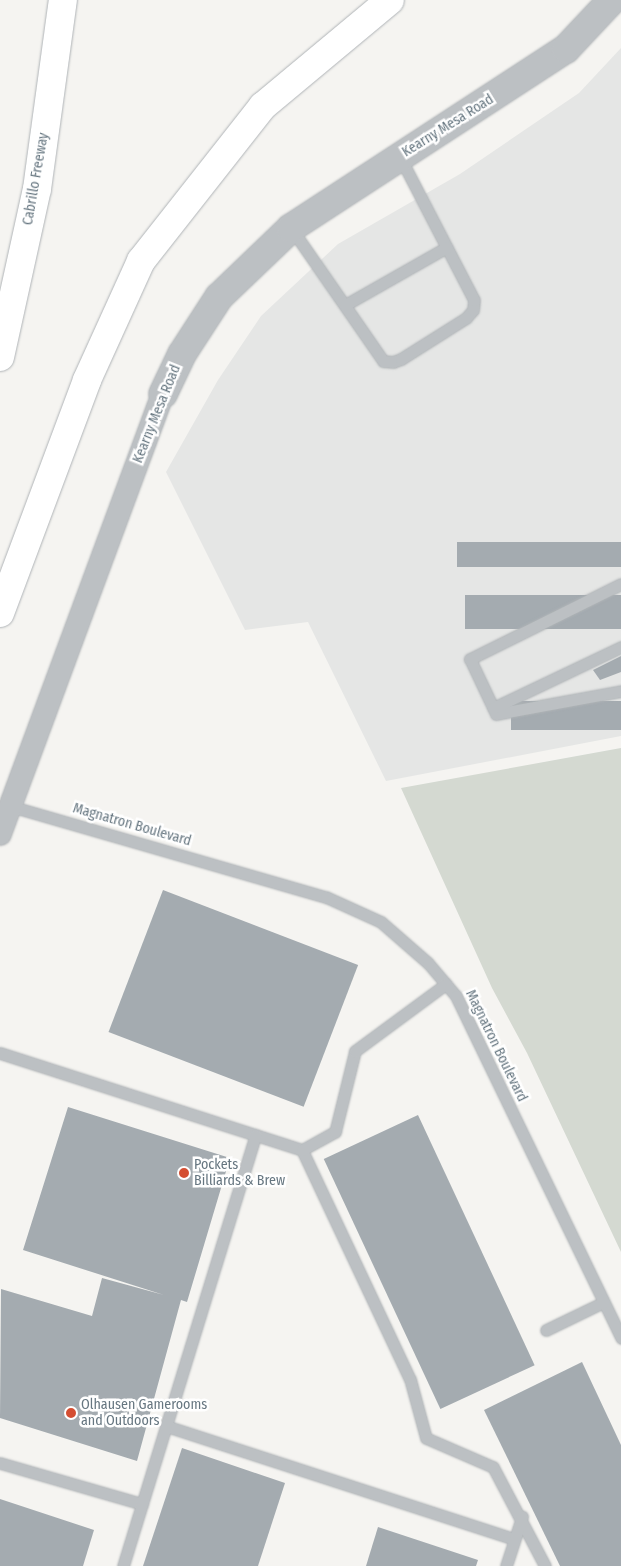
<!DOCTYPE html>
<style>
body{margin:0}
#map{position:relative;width:621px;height:1566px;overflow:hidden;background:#f5f4f1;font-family:"Fira Sans Condensed",sans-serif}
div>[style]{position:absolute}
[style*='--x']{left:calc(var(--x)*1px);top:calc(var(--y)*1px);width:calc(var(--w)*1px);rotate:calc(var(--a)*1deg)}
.built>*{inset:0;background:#e5e6e5}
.green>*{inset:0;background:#d4d9d1}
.building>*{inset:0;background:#a4abb0;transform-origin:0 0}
.roads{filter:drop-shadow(0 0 1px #afb3b6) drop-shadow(0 0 1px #afb3b6)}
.service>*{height:11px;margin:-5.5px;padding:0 5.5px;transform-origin:5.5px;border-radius:5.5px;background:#bcc0c3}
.minor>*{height:22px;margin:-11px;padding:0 11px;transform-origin:11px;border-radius:11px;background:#bcc0c3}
.tertiary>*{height:28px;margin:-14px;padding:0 14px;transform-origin:14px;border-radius:14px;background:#bcc0c3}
.motorway>*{height:28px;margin:-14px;padding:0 14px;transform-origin:14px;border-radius:14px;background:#fff}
.dots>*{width:14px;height:14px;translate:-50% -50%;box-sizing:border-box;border:2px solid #fff;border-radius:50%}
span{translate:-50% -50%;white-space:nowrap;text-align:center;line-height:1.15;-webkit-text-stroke:5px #fff;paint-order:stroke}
.street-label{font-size:14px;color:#667680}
.poi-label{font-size:14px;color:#667680}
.left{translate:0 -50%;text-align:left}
</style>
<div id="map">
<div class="built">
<i style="clip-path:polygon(621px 48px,621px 736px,386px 781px,308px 622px,245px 630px,166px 472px,218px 380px,261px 316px,338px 244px,460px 174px,579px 93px)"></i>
</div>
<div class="green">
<i style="clip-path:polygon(621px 748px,621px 1252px,527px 1053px,492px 988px,401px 788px)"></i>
</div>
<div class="building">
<i style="left:621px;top:542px;width:25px;height:164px;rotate:90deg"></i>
<i style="left:621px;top:595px;width:34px;height:156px;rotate:90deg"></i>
<i style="clip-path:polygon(621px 656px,621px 672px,600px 680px,593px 670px)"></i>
<i style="left:621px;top:701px;width:29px;height:110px;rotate:90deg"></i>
<i style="left:163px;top:890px;width:209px;height:152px;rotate:21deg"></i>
<i style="clip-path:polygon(68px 1107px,230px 1158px,187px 1302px,181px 1300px,137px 1461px,0 1418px,1px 1289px,92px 1316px,102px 1278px,164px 1295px,23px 1250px)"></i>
<i style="left:418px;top:1115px;width:276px;height:104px;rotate:65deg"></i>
<i style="clip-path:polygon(582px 1362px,621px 1445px,621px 1566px,560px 1566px,484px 1410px)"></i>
<i style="clip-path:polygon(182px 1448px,285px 1483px,258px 1566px,143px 1566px)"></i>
<i style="clip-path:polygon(0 1499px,94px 1530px,83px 1566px,0 1566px)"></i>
<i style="clip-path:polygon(378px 1527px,478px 1560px,476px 1566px,366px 1566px)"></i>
</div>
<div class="roads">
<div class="service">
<i style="--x:291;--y:228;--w:162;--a:55.3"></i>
<i style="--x:383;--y:361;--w:10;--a:6"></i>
<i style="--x:393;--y:362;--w:9;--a:-21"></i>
<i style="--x:401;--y:359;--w:77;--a:-32.2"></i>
<i style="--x:466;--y:318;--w:11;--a:-49"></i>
<i style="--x:473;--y:310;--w:10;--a:-84"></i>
<i style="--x:474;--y:300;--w:161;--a:-117.4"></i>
<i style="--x:345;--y:305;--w:117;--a:-29.6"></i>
<i style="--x:621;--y:584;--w:169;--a:153.6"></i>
<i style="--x:470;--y:659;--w:61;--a:64.7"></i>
<i style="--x:496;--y:714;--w:127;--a:-10.4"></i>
<i style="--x:493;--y:708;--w:142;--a:-25.5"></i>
<i style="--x:10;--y:806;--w:329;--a:16.1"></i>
<i style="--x:326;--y:897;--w:60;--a:24.4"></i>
<i style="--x:381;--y:922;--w:62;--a:41.1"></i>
<i style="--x:428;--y:963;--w:43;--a:49.7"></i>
<i style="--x:456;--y:996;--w:380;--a:64.2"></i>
<i style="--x:0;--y:1053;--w:317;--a:17.8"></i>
<i style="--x:302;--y:1150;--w:253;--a:64.8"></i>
<i style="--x:410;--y:1379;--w:61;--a:74.8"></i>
<i style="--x:426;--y:1438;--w:73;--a:23.4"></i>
<i style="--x:493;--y:1467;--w:112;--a:62.3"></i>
<i style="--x:302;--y:1150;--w:38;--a:-29"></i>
<i style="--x:335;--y:1132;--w:83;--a:-76.1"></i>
<i style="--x:355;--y:1051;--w:113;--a:-36.4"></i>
<i style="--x:546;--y:1330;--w:64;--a:-25.8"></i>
<i style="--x:166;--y:1426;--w:366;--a:18"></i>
<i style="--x:0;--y:1463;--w:148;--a:16.1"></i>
<i style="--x:123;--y:1566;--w:451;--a:-72.9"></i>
<i style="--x:506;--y:1566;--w:52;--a:-71.9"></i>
</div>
<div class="minor">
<i style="--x:0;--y:834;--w:469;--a:-69.7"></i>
</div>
<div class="tertiary">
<i style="--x:163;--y:394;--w:44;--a:-64.6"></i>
<i style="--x:182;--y:354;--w:68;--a:-57"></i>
<i style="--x:219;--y:297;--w:100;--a:-43.8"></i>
<i style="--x:291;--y:228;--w:328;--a:-33.1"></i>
<i style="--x:566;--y:49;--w:67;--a:-46.8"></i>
</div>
<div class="motorway">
<i style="--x:0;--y:357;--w:172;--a:-77.6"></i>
<i style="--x:37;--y:189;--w:191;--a:-82.2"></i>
<i style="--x:0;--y:613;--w:249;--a:-69.5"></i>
<i style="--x:87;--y:380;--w:131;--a:-65.6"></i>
<i style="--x:141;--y:261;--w:197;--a:-51.8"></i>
<i style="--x:263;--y:106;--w:165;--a:-39.8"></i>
</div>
</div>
<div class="dots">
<i style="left:184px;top:1173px;background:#d44e32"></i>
<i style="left:71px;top:1413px;background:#d44e32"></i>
</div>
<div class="street-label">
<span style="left:448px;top:126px;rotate:-32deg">Kearny Mesa Road</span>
<span style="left:36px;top:179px;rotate:-80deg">Cabrillo Freeway</span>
<span style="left:157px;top:414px;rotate:-68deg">Kearny Mesa Road</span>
<span style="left:132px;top:825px;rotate:16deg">Magnatron Boulevard</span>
<span style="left:496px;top:1046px;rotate:64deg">Magnatron Boulevard</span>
</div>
<div class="poi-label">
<span class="left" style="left:194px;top:1173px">Pockets<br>Billiards &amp; Brew</span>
<span class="left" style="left:81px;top:1413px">Olhausen Gamerooms<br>and Outdoors</span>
</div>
</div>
